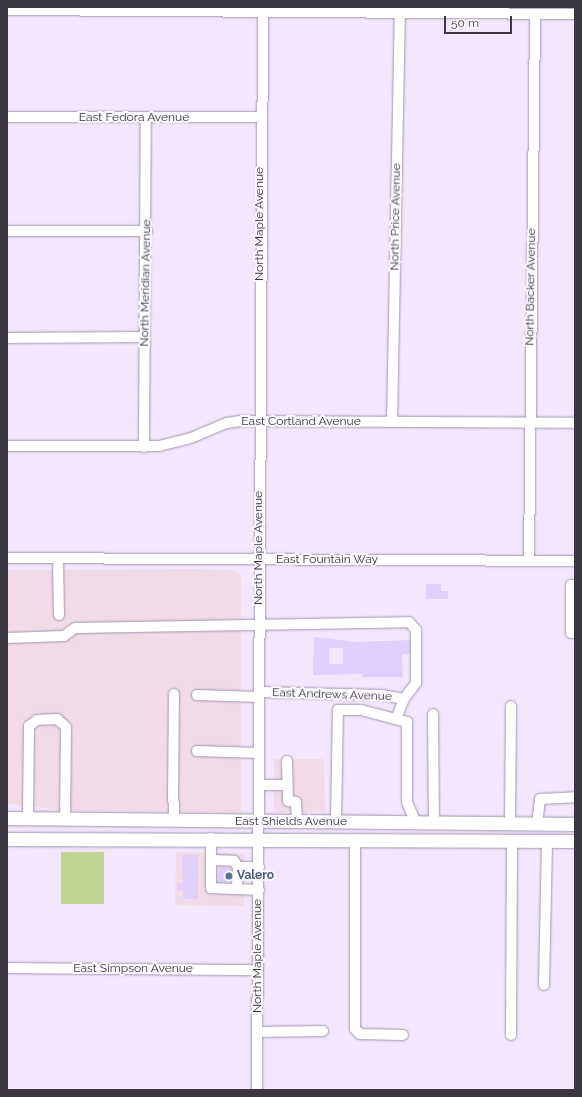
<!DOCTYPE html>
<style>
body{margin:0}
#map{position:relative;width:582px;height:1097px;overflow:hidden;background:#f2e7fe;font-family:Raleway,sans-serif}
div>[style]{position:absolute}
[style*='--x']{left:calc(var(--x)*1px);top:calc(var(--y)*1px);width:calc(var(--w)*1px);rotate:calc(var(--a)*1deg)}
.commercial>*{inset:0;background:#f1dbe7;transform-origin:0 0}
.green>*{inset:0;background:#bfd393;transform-origin:0 0}
.building>*{inset:0;background:#dfcffd;transform-origin:0 0}
.roads{filter:drop-shadow(0 0 1px #a096ab) drop-shadow(0 0 1px #a096ab)}
.minor>*{height:10px;margin:-5px;padding:0 5px;transform-origin:5px;border-radius:5px;background:#fff}
.major>*{height:13px;margin:-6.5px;padding:0 6.5px;transform-origin:6.5px;border-radius:6.5px;background:#fff}
.dots>*{width:11px;height:11px;translate:-50% -50%;box-sizing:border-box;border:2px solid #faf8fd;border-radius:50%}
span{translate:-50% -50%;white-space:nowrap;text-align:center;line-height:1.15;-webkit-text-stroke:4px #faf8fd;paint-order:stroke}
.street-label{font-size:12px;color:#3b3740}
.service-label{font-size:12px;color:#4e5e75;font-weight:700}
.left{translate:0 -50%;text-align:left}
.frame{position:absolute;inset:0;border:8px solid #3b3740;pointer-events:none}
.scale{position:absolute;left:444px;top:16px;width:68px;height:18px;box-sizing:border-box;border:2px solid #3b3740;border-top:0;padding-left:5px;font-size:12px;line-height:14px;white-space:nowrap;color:#3b3740;-webkit-text-stroke:3px #faf8fd;paint-order:stroke}
</style>
<div id="map">
<div class="commercial">
<i style="clip-path:polygon(194px 569px,235px 570px,241px 576px,241px 811px,238px 813px,67px 810px,7px 804px,7px 570px)"></i>
<i style="clip-path:polygon(274px 759px,324px 759px,325px 812px,279px 812px,274px 808px)"></i>
<i style="left:176px;top:852px;width:69px;height:53px;rotate:1deg"></i>
</div>
<div class="green">
<i style="left:61px;top:852px;width:43px;height:52px"></i>
</div>
<div class="building">
<i style="clip-path:polygon(426px 584px,441px 584px,441px 591px,448px 591px,448px 599px,426px 599px)"></i>
<i style="clip-path:polygon(evenodd,314px 637px,356px 642px,410px 640px,410px 654px,402px 654px,403px 677px,362px 677px,362px 674px,313px 675px,314px 637px,329px 648px,343px 648px,343px 664px,329px 664px,329px 648px)"></i>
<i style="clip-path:polygon(182px 855px,198px 855px,198px 899px,183px 899px,183px 890px,177px 890px,177px 883px,183px 883px)"></i>
<i style="left:218px;top:867px;width:12px;height:15px"></i>
</div>
<div class="roads">
<div class="minor">
<i style="--x:7;--y:10;--w:568;--a:0.4"></i>
<i style="--x:7;--y:117;--w:254;--a:0"></i>
<i style="--x:7;--y:231;--w:140;--a:0"></i>
<i style="--x:7;--y:338;--w:138;--a:-0.4"></i>
<i style="--x:392;--y:422;--w:410;--a:-88.9"></i>
<i style="--x:7;--y:446;--w:152;--a:0"></i>
<i style="--x:159;--y:446;--w:33;--a:-14"></i>
<i style="--x:191;--y:438;--w:39;--a:-23"></i>
<i style="--x:227;--y:423;--w:14;--a:-8"></i>
<i style="--x:241;--y:421;--w:334;--a:0.3"></i>
<i style="--x:144;--y:447;--w:329;--a:-89.7"></i>
<i style="--x:7;--y:558;--w:568;--a:0.3"></i>
<i style="--x:58;--y:559;--w:56;--a:89"></i>
<i style="--x:529;--y:561;--w:547;--a:-89.37"></i>
<i style="--x:575;--y:585;--w:4;--a:180"></i>
<i style="--x:571;--y:585;--w:48;--a:90"></i>
<i style="--x:571;--y:633;--w:4;--a:0"></i>
<i style="--x:7;--y:638;--w:57;--a:-2"></i>
<i style="--x:64;--y:636;--w:14;--a:-36"></i>
<i style="--x:75;--y:628;--w:334;--a:-1"></i>
<i style="--x:409;--y:622;--w:11;--a:49"></i>
<i style="--x:416;--y:630;--w:53;--a:90"></i>
<i style="--x:416;--y:683;--w:20;--a:127"></i>
<i style="--x:404;--y:699;--w:22;--a:112"></i>
<i style="--x:259;--y:692;--w:123;--a:1.4"></i>
<i style="--x:382;--y:695;--w:22;--a:10"></i>
<i style="--x:197;--y:695;--w:62;--a:1.8"></i>
<i style="--x:433;--y:714;--w:109;--a:89.5"></i>
<i style="--x:197;--y:751;--w:62;--a:1.8"></i>
<i style="--x:287;--y:761;--w:40;--a:88.6"></i>
<i style="--x:288;--y:801;--w:8;--a:7"></i>
<i style="--x:296;--y:802;--w:20;--a:87"></i>
<i style="--x:259;--y:785;--w:28;--a:0"></i>
<i style="--x:173;--y:801;--w:107;--a:-89.5"></i>
<i style="--x:174;--y:803;--w:18;--a:90"></i>
<i style="--x:28;--y:819;--w:93;--a:-89.4"></i>
<i style="--x:29;--y:726;--w:10;--a:-37"></i>
<i style="--x:37;--y:720;--w:20;--a:-3"></i>
<i style="--x:57;--y:719;--w:12;--a:42"></i>
<i style="--x:66;--y:727;--w:93;--a:90.6"></i>
<i style="--x:336;--y:822;--w:112;--a:-89"></i>
<i style="--x:338;--y:710;--w:23;--a:0"></i>
<i style="--x:361;--y:710;--w:48;--a:14.6"></i>
<i style="--x:407;--y:722;--w:80;--a:90"></i>
<i style="--x:407;--y:802;--w:23;--a:67"></i>
<i style="--x:510;--y:823;--w:117;--a:-89.5"></i>
<i style="--x:537;--y:824;--w:25;--a:-83"></i>
<i style="--x:540;--y:799;--w:35;--a:-3"></i>
<i style="--x:211;--y:838;--w:50;--a:90"></i>
<i style="--x:211;--y:888;--w:48;--a:2.4"></i>
<i style="--x:355;--y:839;--w:190;--a:90"></i>
<i style="--x:355;--y:1029;--w:7;--a:45"></i>
<i style="--x:360;--y:1034;--w:43;--a:1.3"></i>
<i style="--x:211;--y:860;--w:23;--a:2"></i>
<i style="--x:234;--y:861;--w:7;--a:56"></i>
<i style="--x:238;--y:867;--w:22;--a:93"></i>
<i style="--x:238;--y:867;--w:21;--a:0"></i>
<i style="--x:7;--y:968;--w:251;--a:0.5"></i>
<i style="--x:544;--y:985;--w:144;--a:-88.8"></i>
<i style="--x:258;--y:1032;--w:65;--a:-0.9"></i>
<i style="--x:511;--y:1035;--w:195;--a:-89.7"></i>
<i style="--x:257;--y:1090;--w:1083;--a:-89.68"></i>
</div>
<div class="major">
<i style="--x:7;--y:818;--w:568;--a:0.61"></i>
<i style="--x:7;--y:839;--w:568;--a:0.2"></i>
</div>
</div>
<div class="dots">
<i style="left:229px;top:876px;background:#5c6f8a"></i>
</div>
<div class="street-label">
<span style="left:134px;top:118px">East Fedora Avenue</span>
<span style="left:396px;top:217px;rotate:-89deg">North Price Avenue</span>
<span style="left:260px;top:224px;rotate:-90deg">North Maple Avenue</span>
<span style="left:146px;top:283px;rotate:-89deg">North Meridian Avenue</span>
<span style="left:531px;top:287px;rotate:-89deg">North Backer Avenue</span>
<span style="left:301px;top:422px">East Cortland Avenue</span>
<span style="left:259px;top:548px;rotate:-90deg">North Maple Avenue</span>
<span style="left:327px;top:560px">East Fountain Way</span>
<span style="left:332px;top:695px;rotate:2deg">East Andrews Avenue</span>
<span style="left:291px;top:822px">East Shields Avenue</span>
<span style="left:258px;top:956px;rotate:-90deg">North Maple Avenue</span>
<span style="left:133px;top:969px">East Simpson Avenue</span>
</div>
<div class="service-label">
<span class="left" style="left:237px;top:876px">Valero</span>
</div>
<div class="frame"></div>
<div class="scale">50 m</div>
</div>
